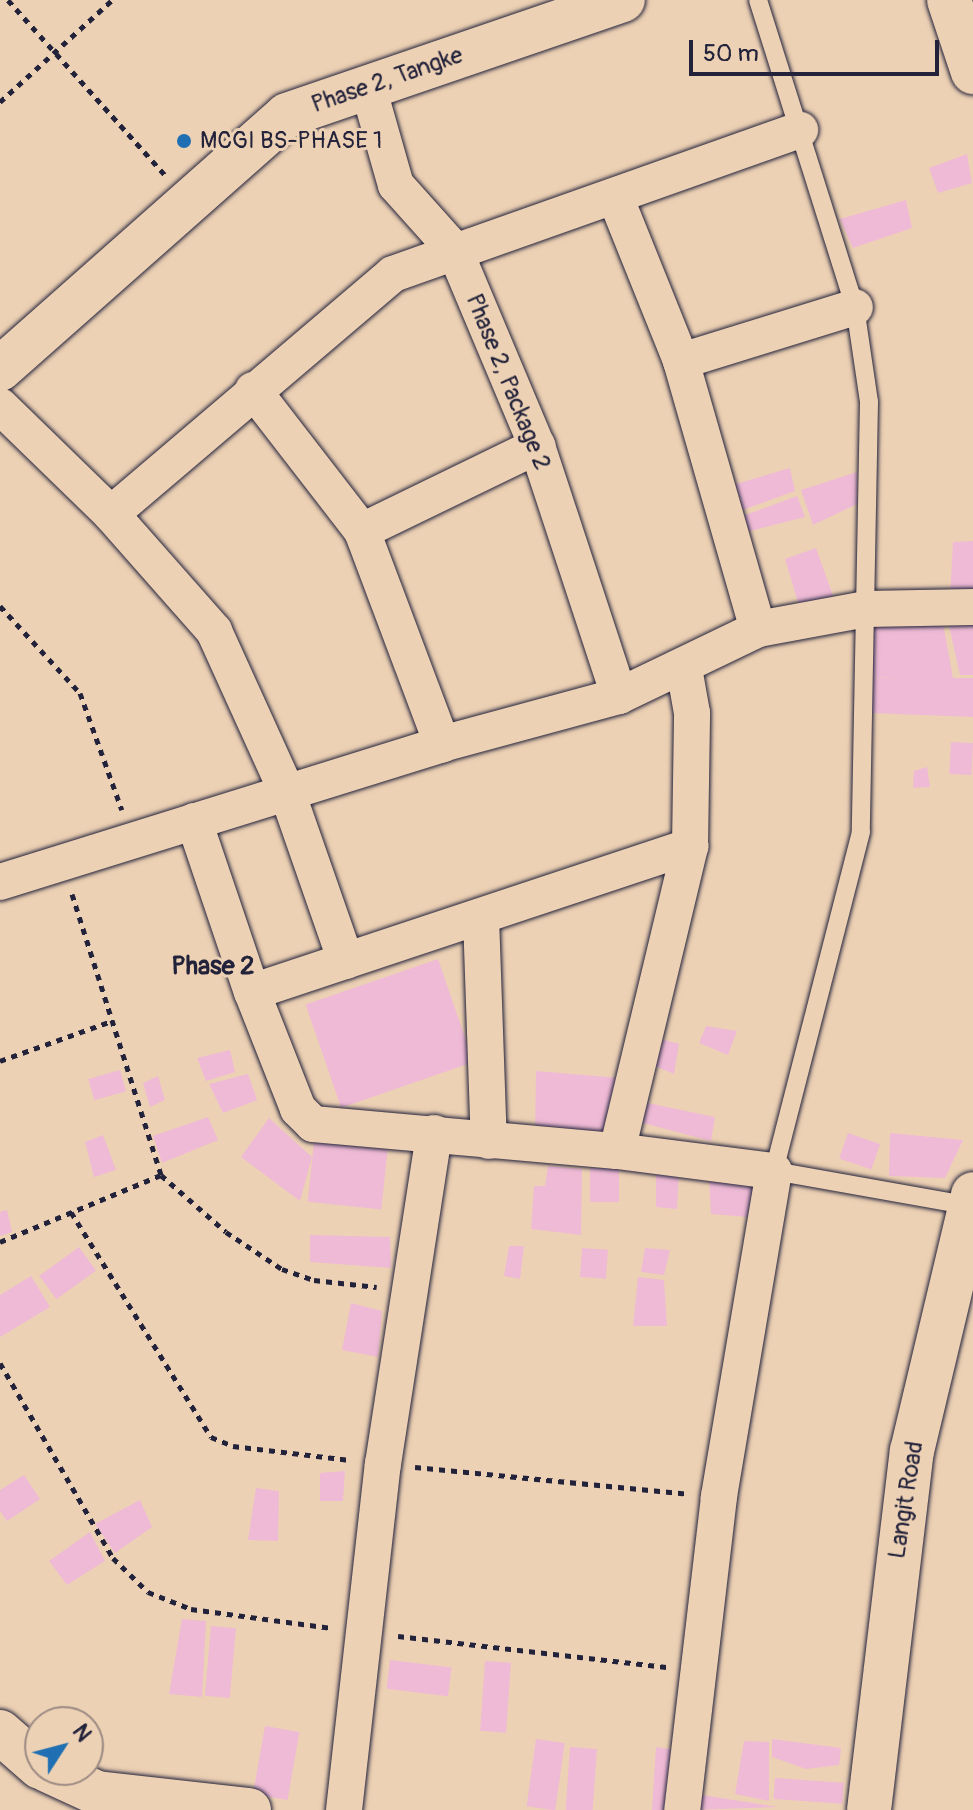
<!DOCTYPE html>
<style>
body{margin:0}
#map{position:relative;width:973px;height:1810px;overflow:hidden;background:#edd1b4;font-family:Pangolin,sans-serif}
div>[style]{position:absolute}
[style*='--x']{left:calc(var(--x)*1px);top:calc(var(--y)*1px);width:calc(var(--w)*1px);rotate:calc(var(--a)*1deg)}
.building>*{inset:0;background:#efbad5;transform-origin:0 0}
.path>*{height:5px;margin-top:-2.5px;transform-origin:0;background:repeating-linear-gradient(90deg,#22223b 0 6px,transparent 0 12px)}
.roads{filter:drop-shadow(0 0 2px #22223b) drop-shadow(0 0 2px #22223b)}
.lane>*{height:18px;margin:-9px;padding:0 9px;transform-origin:9px;border-radius:9px;background:#edd1b4}
.street>*{height:36px;margin:-18px;padding:0 18px;transform-origin:18px;border-radius:18px;background:#edd1b4}
.secondary>*{height:44px;margin:-22px;padding:0 22px;transform-origin:22px;border-radius:22px;background:#edd1b4}
.dots>*{width:22px;height:22px;translate:-50% -50%;box-sizing:border-box;border:4px solid #edd1b4;border-radius:50%}
span{translate:-50% -50%;white-space:nowrap;text-align:center;line-height:1.15;-webkit-text-stroke:6px #edd1b4;paint-order:stroke}
.street-label{font-size:24px;color:#22223b}
.poi-label{font-size:24px;color:#22223b}
.left{translate:0 -50%;text-align:left}
.neighbourhood-label{font-size:26px;color:#22223b;font-weight:700}
.north{position:absolute;left:24px;top:1706px;width:80px;height:80px;box-sizing:border-box;background:#edd1b4;border:2px solid #9c8b84;border-radius:50%;rotate:54deg;font-size:22px;font-weight:700;line-height:32px;text-align:center;color:#22223b}
.north::after{content:'';display:block;margin:auto;width:28px;height:36px;background:#1f6fb2;clip-path:polygon(50% 0,100% 100%,50% 72%,0 100%)}
.scale{position:absolute;left:689px;top:40px;width:250px;height:36px;box-sizing:border-box;border:4px solid #22223b;border-top:0;padding-left:10px;font-size:24px;line-height:28px;white-space:nowrap;color:#22223b;-webkit-text-stroke:6px #edd1b4;paint-order:stroke}
</style>
<div id="map">
<div class="building">
<i style="clip-path:polygon(967px 154px,972px 183px,938px 193px,929px 168px)"></i>
<i style="clip-path:polygon(906px 200px,912px 228px,853px 248px,840px 219px)"></i>
<i style="clip-path:polygon(790px 468px,795px 491px,732px 514px,722px 488px)"></i>
<i style="clip-path:polygon(857px 472px,857px 504px,813px 525px,801px 490px)"></i>
<i style="clip-path:polygon(797px 496px,805px 517px,738px 534px,732px 520px)"></i>
<i style="clip-path:polygon(973px 541px,973px 599px,950px 598px,953px 542px)"></i>
<i style="clip-path:polygon(816px 548px,837px 607px,801px 612px,785px 559px)"></i>
<i style="clip-path:polygon(947px 616px,973px 617px,973px 675px,960px 675px)"></i>
<i style="clip-path:polygon(942px 618px,953px 678px,973px 678px,973px 717px,871px 713px,867px 679px,899px 677px,872px 678px,868px 621px)"></i>
<i style="left:951px;top:742px;width:22px;height:32px;rotate:3deg"></i>
<i style="clip-path:polygon(927px 767px,930px 787px,913px 788px,914px 771px)"></i>
<i style="left:438px;top:959px;width:109px;height:140px;rotate:71deg"></i>
<i style="clip-path:polygon(706px 1026px,737px 1031px,728px 1055px,699px 1043px)"></i>
<i style="clip-path:polygon(654px 1037px,679px 1044px,674px 1074px,650px 1064px)"></i>
<i style="clip-path:polygon(230px 1050px,235px 1072px,206px 1081px,197px 1058px)"></i>
<i style="left:120px;top:1070px;width:22px;height:33px;rotate:74deg"></i>
<i style="clip-path:polygon(536px 1071px,620px 1078px,609px 1143px,535px 1135px)"></i>
<i style="clip-path:polygon(248px 1074px,257px 1100px,223px 1113px,209px 1084px)"></i>
<i style="clip-path:polygon(158px 1076px,165px 1100px,150px 1107px,143px 1083px)"></i>
<i style="clip-path:polygon(643px 1102px,715px 1117px,711px 1141px,639px 1122px)"></i>
<i style="clip-path:polygon(208px 1117px,218px 1140px,162px 1163px,153px 1136px)"></i>
<i style="clip-path:polygon(269px 1118px,312px 1157px,300px 1201px,241px 1157px)"></i>
<i style="left:848px;top:1133px;width:34px;height:27px;rotate:19deg"></i>
<i style="clip-path:polygon(890px 1133px,963px 1140px,945px 1178px,889px 1176px)"></i>
<i style="clip-path:polygon(103px 1135px,116px 1170px,94px 1177px,85px 1142px)"></i>
<i style="left:314px;top:1142px;width:74px;height:60px;rotate:6deg"></i>
<i style="clip-path:polygon(548px 1166px,582px 1169px,581px 1235px,531px 1229px,534px 1186px,545px 1186px)"></i>
<i style="clip-path:polygon(656px 1166px,679px 1172px,677px 1209px,656px 1207px)"></i>
<i style="left:590px;top:1168px;width:29px;height:34px"></i>
<i style="clip-path:polygon(709px 1176px,757px 1183px,748px 1217px,711px 1214px)"></i>
<i style="clip-path:polygon(7px 1210px,12px 1232px,0 1236px,0 1212px)"></i>
<i style="clip-path:polygon(310px 1235px,390px 1237px,391px 1268px,310px 1262px)"></i>
<i style="clip-path:polygon(509px 1246px,524px 1246px,520px 1279px,504px 1276px)"></i>
<i style="left:79px;top:1247px;width:29px;height:49px;rotate:54deg"></i>
<i style="left:582px;top:1248px;width:26px;height:29px;rotate:4deg"></i>
<i style="clip-path:polygon(645px 1248px,670px 1250px,664px 1275px,641px 1272px)"></i>
<i style="clip-path:polygon(31px 1276px,50px 1307px,0 1337px,0 1295px)"></i>
<i style="clip-path:polygon(638px 1277px,664px 1280px,667px 1326px,633px 1326px)"></i>
<i style="clip-path:polygon(351px 1303px,382px 1311px,378px 1357px,342px 1350px)"></i>
<i style="clip-path:polygon(345px 1471px,343px 1501px,320px 1501px,320px 1473px)"></i>
<i style="clip-path:polygon(24px 1475px,40px 1499px,7px 1521px,0 1511px,0 1490px)"></i>
<i style="clip-path:polygon(256px 1488px,279px 1491px,278px 1541px,248px 1540px)"></i>
<i style="clip-path:polygon(140px 1500px,152px 1527px,115px 1553px,95px 1524px)"></i>
<i style="clip-path:polygon(90px 1532px,105px 1561px,67px 1585px,49px 1561px)"></i>
<i style="clip-path:polygon(182px 1619px,206px 1621px,202px 1697px,169px 1694px)"></i>
<i style="left:211px;top:1626px;width:25px;height:70px;rotate:5deg"></i>
<i style="left:390px;top:1660px;width:62px;height:29px;rotate:7deg"></i>
<i style="left:485px;top:1661px;width:26px;height:70px;rotate:4deg"></i>
<i style="left:265px;top:1726px;width:35px;height:69px;rotate:10deg"></i>
<i style="left:536px;top:1739px;width:29px;height:68px;rotate:8deg"></i>
<i style="clip-path:polygon(772px 1739px,841px 1748px,839px 1765px,806px 1769px,772px 1757px)"></i>
<i style="clip-path:polygon(744px 1741px,769px 1742px,769px 1801px,735px 1794px)"></i>
<i style="left:570px;top:1747px;width:27px;height:63px;rotate:4deg"></i>
<i style="clip-path:polygon(656px 1747px,682px 1751px,671px 1810px,652px 1810px)"></i>
<i style="left:775px;top:1778px;width:69px;height:21px;rotate:4deg"></i>
<i style="clip-path:polygon(696px 1794px,778px 1807px,695px 1810px)"></i>
</div>
<div class="path">
<i style="--x:8;--y:0;--w:237;--a:48.1"></i>
<i style="--x:0;--y:102;--w:151;--a:-42.3"></i>
<i style="--x:0;--y:606;--w:118;--a:47.4"></i>
<i style="--x:80;--y:693;--w:124;--a:70.3"></i>
<i style="--x:72;--y:894;--w:295;--a:72.4"></i>
<i style="--x:161;--y:1175;--w:86;--a:41.2"></i>
<i style="--x:226;--y:1232;--w:67;--a:33.5"></i>
<i style="--x:282;--y:1269;--w:34;--a:19"></i>
<i style="--x:314;--y:1280;--w:63;--a:6.3"></i>
<i style="--x:0;--y:1061;--w:119;--a:-19.7"></i>
<i style="--x:71;--y:1212;--w:265;--a:58.1"></i>
<i style="--x:211;--y:1437;--w:24;--a:22"></i>
<i style="--x:233;--y:1446;--w:118;--a:6.8"></i>
<i style="--x:0;--y:1242;--w:174;--a:-22.6"></i>
<i style="--x:0;--y:1363;--w:225;--a:59.9"></i>
<i style="--x:113;--y:1558;--w:49;--a:44.2"></i>
<i style="--x:148;--y:1592;--w:46;--a:21.6"></i>
<i style="--x:191;--y:1609;--w:142;--a:7.7"></i>
<i style="--x:415;--y:1467;--w:274;--a:5.6"></i>
<i style="--x:398;--y:1636;--w:270;--a:6.6"></i>
</div>
<div class="roads">
<div class="lane">
<i style="--x:758;--y:0;--w:322;--a:72.5"></i>
<i style="--x:855;--y:307;--w:96;--a:81.6"></i>
<i style="--x:869;--y:402;--w:430;--a:91.1"></i>
<i style="--x:861;--y:832;--w:350;--a:104.4"></i>
<i style="--x:774;--y:1171;--w:199;--a:10.1"></i>
</div>
<div class="street">
<i style="--x:368;--y:87;--w:102;--a:74.1"></i>
<i style="--x:396;--y:185;--w:89;--a:48.2"></i>
<i style="--x:455;--y:251;--w:212;--a:67.2"></i>
<i style="--x:537;--y:446;--w:263;--a:71.8"></i>
<i style="--x:616;--y:199;--w:175;--a:68.1"></i>
<i style="--x:681;--y:361;--w:279;--a:74"></i>
<i style="--x:681;--y:361;--w:182;--a:-17.2"></i>
<i style="--x:253;--y:390;--w:178;--a:52.3"></i>
<i style="--x:362;--y:531;--w:228;--a:69.4"></i>
<i style="--x:0;--y:406;--w:155;--a:44.2"></i>
<i style="--x:111;--y:514;--w:156;--a:48.6"></i>
<i style="--x:214;--y:631;--w:177;--a:65.6"></i>
<i style="--x:287;--y:792;--w:179;--a:70.8"></i>
<i style="--x:111;--y:514;--w:370;--a:-40.4"></i>
<i style="--x:393;--y:274;--w:432;--a:-19.5"></i>
<i style="--x:362;--y:531;--w:195;--a:-25.9"></i>
<i style="--x:194;--y:821;--w:181;--a:71.3"></i>
<i style="--x:252;--y:992;--w:126;--a:68.5"></i>
<i style="--x:298;--y:1109;--w:21;--a:45"></i>
<i style="--x:313;--y:1124;--w:305;--a:5.1"></i>
<i style="--x:617;--y:1151;--w:158;--a:7.3"></i>
<i style="--x:774;--y:1171;--w:331;--a:99.6"></i>
<i style="--x:719;--y:1497;--w:315;--a:96.7"></i>
<i style="--x:0;--y:882;--w:463;--a:-17.3"></i>
<i style="--x:442;--y:744;--w:183;--a:-15.2"></i>
<i style="--x:619;--y:696;--w:154;--a:-25.7"></i>
<i style="--x:758;--y:629;--w:110;--a:-10.5"></i>
<i style="--x:866;--y:609;--w:107;--a:-1.1"></i>
<i style="--x:481;--y:917;--w:224;--a:88"></i>
<i style="--x:252;--y:992;--w:462;--a:-18.4"></i>
<i style="--x:617;--y:1151;--w:314;--a:-76.5"></i>
<i style="--x:690;--y:846;--w:133;--a:-89.1"></i>
<i style="--x:692;--y:713;--w:46;--a:-100.1"></i>
<i style="--x:344;--y:1810;--w:348;--a:-83.6"></i>
<i style="--x:383;--y:1464;--w:335;--a:-81.2"></i>
</div>
<div class="secondary">
<i style="--x:949;--y:0;--w:76;--a:71.6"></i>
<i style="--x:0;--y:369;--w:383;--a:-41.5"></i>
<i style="--x:287;--y:115;--w:355;--a:-18.9"></i>
<i style="--x:0;--y:1732;--w:53;--a:41.2"></i>
<i style="--x:47;--y:1770;--w:55;--a:24.7"></i>
<i style="--x:97;--y:1793;--w:153;--a:6.4"></i>
<i style="--x:869;--y:1810;--w:362;--a:-83.2"></i>
<i style="--x:912;--y:1451;--w:264;--a:-76.6"></i>
</div>
</div>
<div class="dots">
<i style="left:184px;top:141px;background:#1f6fb2"></i>
</div>
<div class="street-label">
<span style="left:387px;top:80px;rotate:-19deg">Phase 2, Tangke</span>
<span style="left:508px;top:382px;rotate:68deg">Phase 2, Package 2</span>
<span style="left:906px;top:1500px;rotate:-81deg">Langit Road</span>
</div>
<div class="poi-label">
<span class="left" style="left:200px;top:141px">MCGI BS-PHASE 1</span>
</div>
<div class="neighbourhood-label">
<span style="left:213px;top:967px">Phase 2</span>
</div>
<div class="north">N</div>
<div class="scale">50 m</div>
</div>
